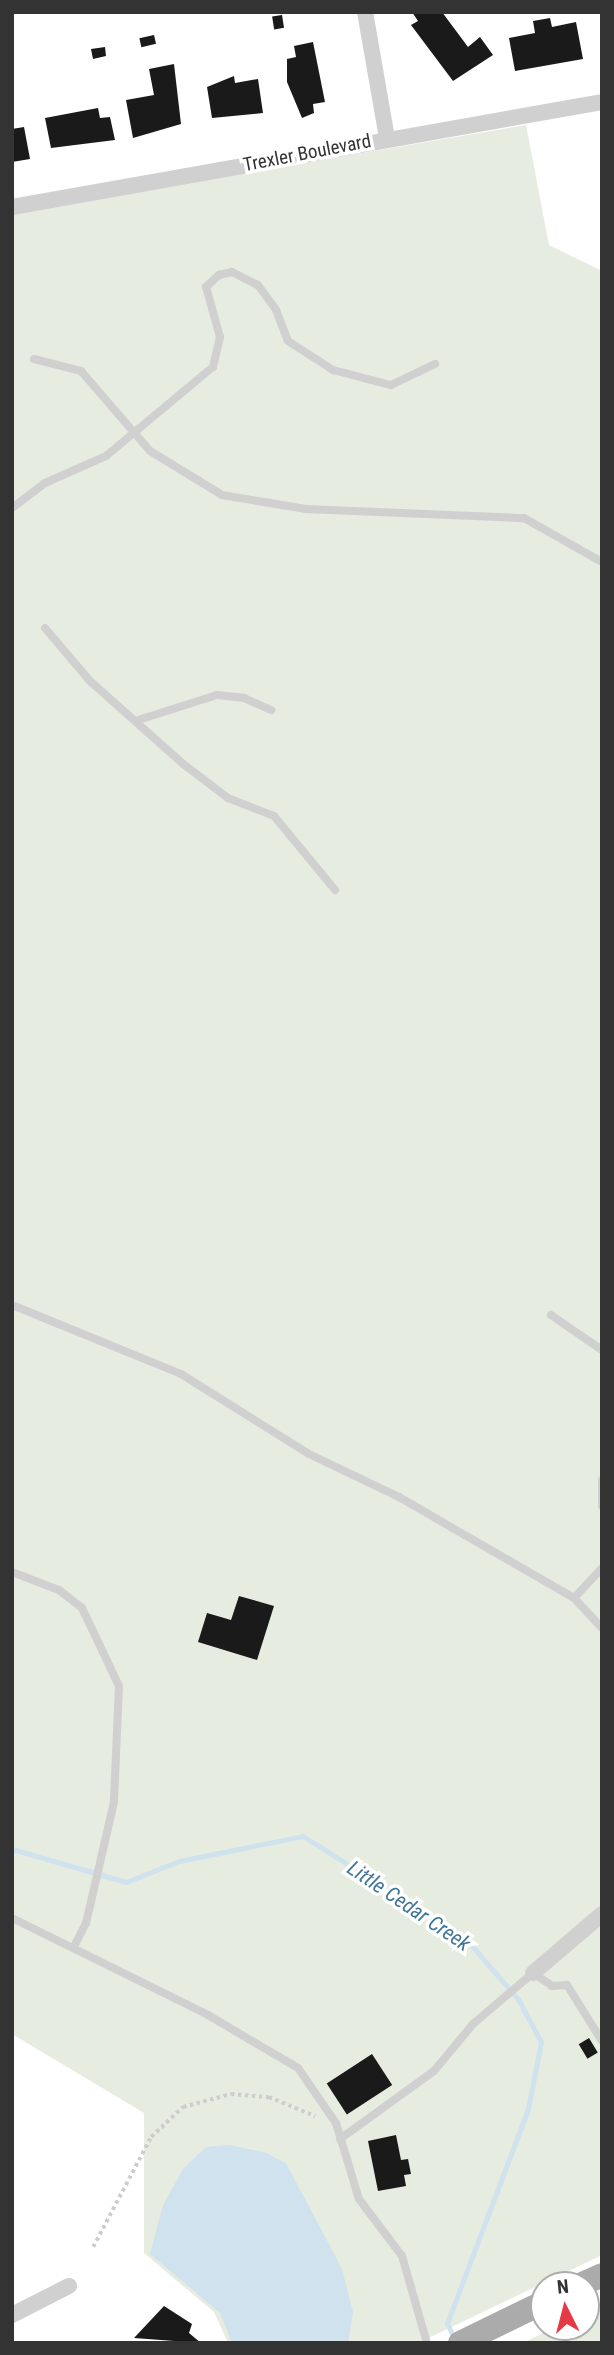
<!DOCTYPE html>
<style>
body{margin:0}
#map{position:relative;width:614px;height:2355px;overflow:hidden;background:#fff;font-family:"Roboto Condensed",sans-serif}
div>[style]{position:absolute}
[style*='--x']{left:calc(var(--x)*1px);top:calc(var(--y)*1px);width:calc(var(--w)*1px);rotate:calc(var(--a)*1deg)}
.green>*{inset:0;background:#e6ecdf}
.water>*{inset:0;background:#cfe2ee}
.stream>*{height:5px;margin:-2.5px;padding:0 2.5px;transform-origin:2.5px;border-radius:2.5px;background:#cfe2ee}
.building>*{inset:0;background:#1a1a1a;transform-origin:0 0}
.path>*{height:3.5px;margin-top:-1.75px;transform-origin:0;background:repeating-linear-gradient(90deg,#cdcdcd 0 3.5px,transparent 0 7px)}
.lane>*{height:8px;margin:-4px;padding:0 4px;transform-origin:4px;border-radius:4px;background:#d0d0d0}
.street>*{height:16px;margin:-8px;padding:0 8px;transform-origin:8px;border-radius:8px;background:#d0d0d0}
.primary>*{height:24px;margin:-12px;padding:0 12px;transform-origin:12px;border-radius:12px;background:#ababab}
span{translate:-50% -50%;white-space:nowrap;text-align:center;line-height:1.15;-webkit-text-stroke:7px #fff;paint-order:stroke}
.street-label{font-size:19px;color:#333}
.water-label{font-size:21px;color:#3f7597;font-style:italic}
.frame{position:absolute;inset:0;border:14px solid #333;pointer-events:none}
.north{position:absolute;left:530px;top:2271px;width:70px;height:70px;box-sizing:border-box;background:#fff;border:2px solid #adadad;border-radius:50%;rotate:354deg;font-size:19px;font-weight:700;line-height:28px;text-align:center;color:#333}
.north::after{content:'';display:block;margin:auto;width:24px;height:32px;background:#e63946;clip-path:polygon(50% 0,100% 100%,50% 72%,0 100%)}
</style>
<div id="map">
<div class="green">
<i style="clip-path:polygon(526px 125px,549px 245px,602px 271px,602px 2255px,418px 2343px,228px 2343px,214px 2312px,144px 2253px,144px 2113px,12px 2034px,12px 213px)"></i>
<i style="clip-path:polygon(602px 2304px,602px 2343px,523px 2343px,555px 2327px,586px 2327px,586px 2312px)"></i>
</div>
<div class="water">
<i style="clip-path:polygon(229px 2145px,264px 2152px,286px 2163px,342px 2269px,353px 2312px,348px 2343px,232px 2343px,220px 2313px,150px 2254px,163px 2205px,183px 2169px,206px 2147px)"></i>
</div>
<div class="stream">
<i style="--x:12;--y:1849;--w:119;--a:16.1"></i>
<i style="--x:126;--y:1882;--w:57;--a:-21.6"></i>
<i style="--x:179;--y:1861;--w:126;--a:-11.4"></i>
<i style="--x:303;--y:1836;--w:193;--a:32.3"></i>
<i style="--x:466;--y:1939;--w:79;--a:49.1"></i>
<i style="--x:518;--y:1999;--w:49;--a:61.9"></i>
<i style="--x:541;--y:2042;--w:68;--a:101"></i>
<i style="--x:528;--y:2109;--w:229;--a:110.7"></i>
<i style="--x:447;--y:2323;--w:19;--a:65"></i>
</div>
<div class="building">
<i style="clip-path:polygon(412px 12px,442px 12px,468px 47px,480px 37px,493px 55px,453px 81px,411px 25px,418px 21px)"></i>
<i style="left:282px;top:15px;width:13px;height:10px;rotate:81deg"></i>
<i style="clip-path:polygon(550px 18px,552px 27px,576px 22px,583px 59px,515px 71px,509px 38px,535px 33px,533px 21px)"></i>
<i style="left:154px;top:35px;width:9px;height:15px;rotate:77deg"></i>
<i style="clip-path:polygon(313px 42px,325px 102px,313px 104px,314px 113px,302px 118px,287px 82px,287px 59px,296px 57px,294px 46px)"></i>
<i style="clip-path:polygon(105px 47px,106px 56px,93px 59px,91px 49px)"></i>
<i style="clip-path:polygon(174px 64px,181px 124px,133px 138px,126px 100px,154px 95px,149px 69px)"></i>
<i style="clip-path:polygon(234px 76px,235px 83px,258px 79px,263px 113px,212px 118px,207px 87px)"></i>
<i style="clip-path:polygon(98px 108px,100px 118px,110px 117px,115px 140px,51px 148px,45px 118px)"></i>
<i style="clip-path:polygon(24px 127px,30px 159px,12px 162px,12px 129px)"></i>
<i style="clip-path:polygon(239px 1596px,274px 1606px,257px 1660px,198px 1642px,207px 1613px,231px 1620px)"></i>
<i style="left:589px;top:2038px;width:17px;height:12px;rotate:59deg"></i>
<i style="left:372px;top:2054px;width:37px;height:54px;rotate:57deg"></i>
<i style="clip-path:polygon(396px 2135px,401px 2160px,408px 2159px,411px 2174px,404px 2175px,406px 2186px,378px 2191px,368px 2141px)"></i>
<i style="clip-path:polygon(164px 2306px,192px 2324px,189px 2333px,201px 2343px,134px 2338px)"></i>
</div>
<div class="path">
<i style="--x:93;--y:2247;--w:124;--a:-62.2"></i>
<i style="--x:151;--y:2137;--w:44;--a:-43.2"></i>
<i style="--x:183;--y:2107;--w:50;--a:-15.2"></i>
<i style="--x:231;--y:2094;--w:38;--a:5"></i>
<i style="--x:269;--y:2097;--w:50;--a:22.4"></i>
</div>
<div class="lane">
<i style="--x:34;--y:359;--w:49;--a:14.3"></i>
<i style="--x:81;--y:371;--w:106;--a:49.2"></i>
<i style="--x:150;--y:451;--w:84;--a:31.4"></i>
<i style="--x:222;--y:495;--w:85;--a:9.5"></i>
<i style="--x:306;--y:509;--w:218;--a:2.4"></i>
<i style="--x:524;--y:518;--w:90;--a:29.4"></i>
<i style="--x:12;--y:508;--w:41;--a:-37.1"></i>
<i style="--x:45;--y:483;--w:67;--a:-23.9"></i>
<i style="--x:106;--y:456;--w:139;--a:-39.8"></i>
<i style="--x:213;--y:367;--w:31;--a:-77"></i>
<i style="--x:220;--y:337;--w:52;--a:-105.6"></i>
<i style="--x:206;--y:287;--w:18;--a:-43"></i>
<i style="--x:219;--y:275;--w:13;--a:-13"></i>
<i style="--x:232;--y:272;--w:29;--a:27"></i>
<i style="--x:258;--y:285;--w:31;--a:54"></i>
<i style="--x:276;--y:310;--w:33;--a:69"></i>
<i style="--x:288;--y:341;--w:54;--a:32.8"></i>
<i style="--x:333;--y:370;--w:60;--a:14.5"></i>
<i style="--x:391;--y:385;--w:49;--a:-25.5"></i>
<i style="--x:45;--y:628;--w:70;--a:49.7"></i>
<i style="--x:90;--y:681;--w:123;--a:41.7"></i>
<i style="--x:182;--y:763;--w:58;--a:37.3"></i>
<i style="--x:228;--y:798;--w:49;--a:21.4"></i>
<i style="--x:274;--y:816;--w:96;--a:50.5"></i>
<i style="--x:135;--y:721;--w:86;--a:-17.6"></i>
<i style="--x:217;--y:695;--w:27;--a:6"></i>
<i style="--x:244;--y:698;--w:30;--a:24"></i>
<i style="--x:12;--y:1305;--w:183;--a:22.2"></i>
<i style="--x:181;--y:1374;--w:151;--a:32"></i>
<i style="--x:309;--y:1454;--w:100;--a:25.5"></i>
<i style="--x:399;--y:1497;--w:202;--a:30"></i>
<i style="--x:551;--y:1315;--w:62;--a:34.5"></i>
<i style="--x:602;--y:1480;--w:26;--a:90"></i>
<i style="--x:602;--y:1568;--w:41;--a:133"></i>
<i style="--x:574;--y:1598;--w:41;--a:47"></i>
<i style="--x:12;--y:1572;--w:50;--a:21"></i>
<i style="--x:59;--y:1590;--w:29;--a:38"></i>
<i style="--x:82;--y:1608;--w:86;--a:64.6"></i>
<i style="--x:119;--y:1686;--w:116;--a:92.5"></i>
<i style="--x:114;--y:1802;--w:124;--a:103"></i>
<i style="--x:86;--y:1923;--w:28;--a:117"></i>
<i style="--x:12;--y:1918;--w:219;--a:26.3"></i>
<i style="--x:208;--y:2015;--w:104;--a:30.5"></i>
<i style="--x:298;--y:2068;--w:67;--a:55.4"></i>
<i style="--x:336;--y:2123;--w:79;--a:73.2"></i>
<i style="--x:359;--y:2199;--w:71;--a:53"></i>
<i style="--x:402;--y:2256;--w:91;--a:74"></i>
<i style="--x:340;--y:2139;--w:116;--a:-35.9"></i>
<i style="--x:434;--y:2071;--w:61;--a:-50.3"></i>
<i style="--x:473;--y:2024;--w:79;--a:-40.4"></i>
<i style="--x:533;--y:1973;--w:23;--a:34"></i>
<i style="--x:552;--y:1986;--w:15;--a:-4"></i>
<i style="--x:567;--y:1985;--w:66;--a:58"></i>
</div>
<div class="street">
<i style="--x:365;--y:12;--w:128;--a:80.1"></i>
<i style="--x:12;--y:207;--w:599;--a:-10.09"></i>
<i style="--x:533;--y:1973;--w:91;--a:-40.5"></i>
<i style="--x:12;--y:2315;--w:64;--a:-27"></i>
</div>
<div class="primary">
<i style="--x:580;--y:2285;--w:24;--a:-24"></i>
<i style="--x:460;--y:2343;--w:93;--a:-26"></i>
</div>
<div class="street-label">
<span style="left:307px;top:153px;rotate:-11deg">Trexler Boulevard</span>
</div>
<div class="water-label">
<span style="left:409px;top:1906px;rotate:34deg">Little Cedar Creek</span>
</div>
<div class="frame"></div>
<div class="north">N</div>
</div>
